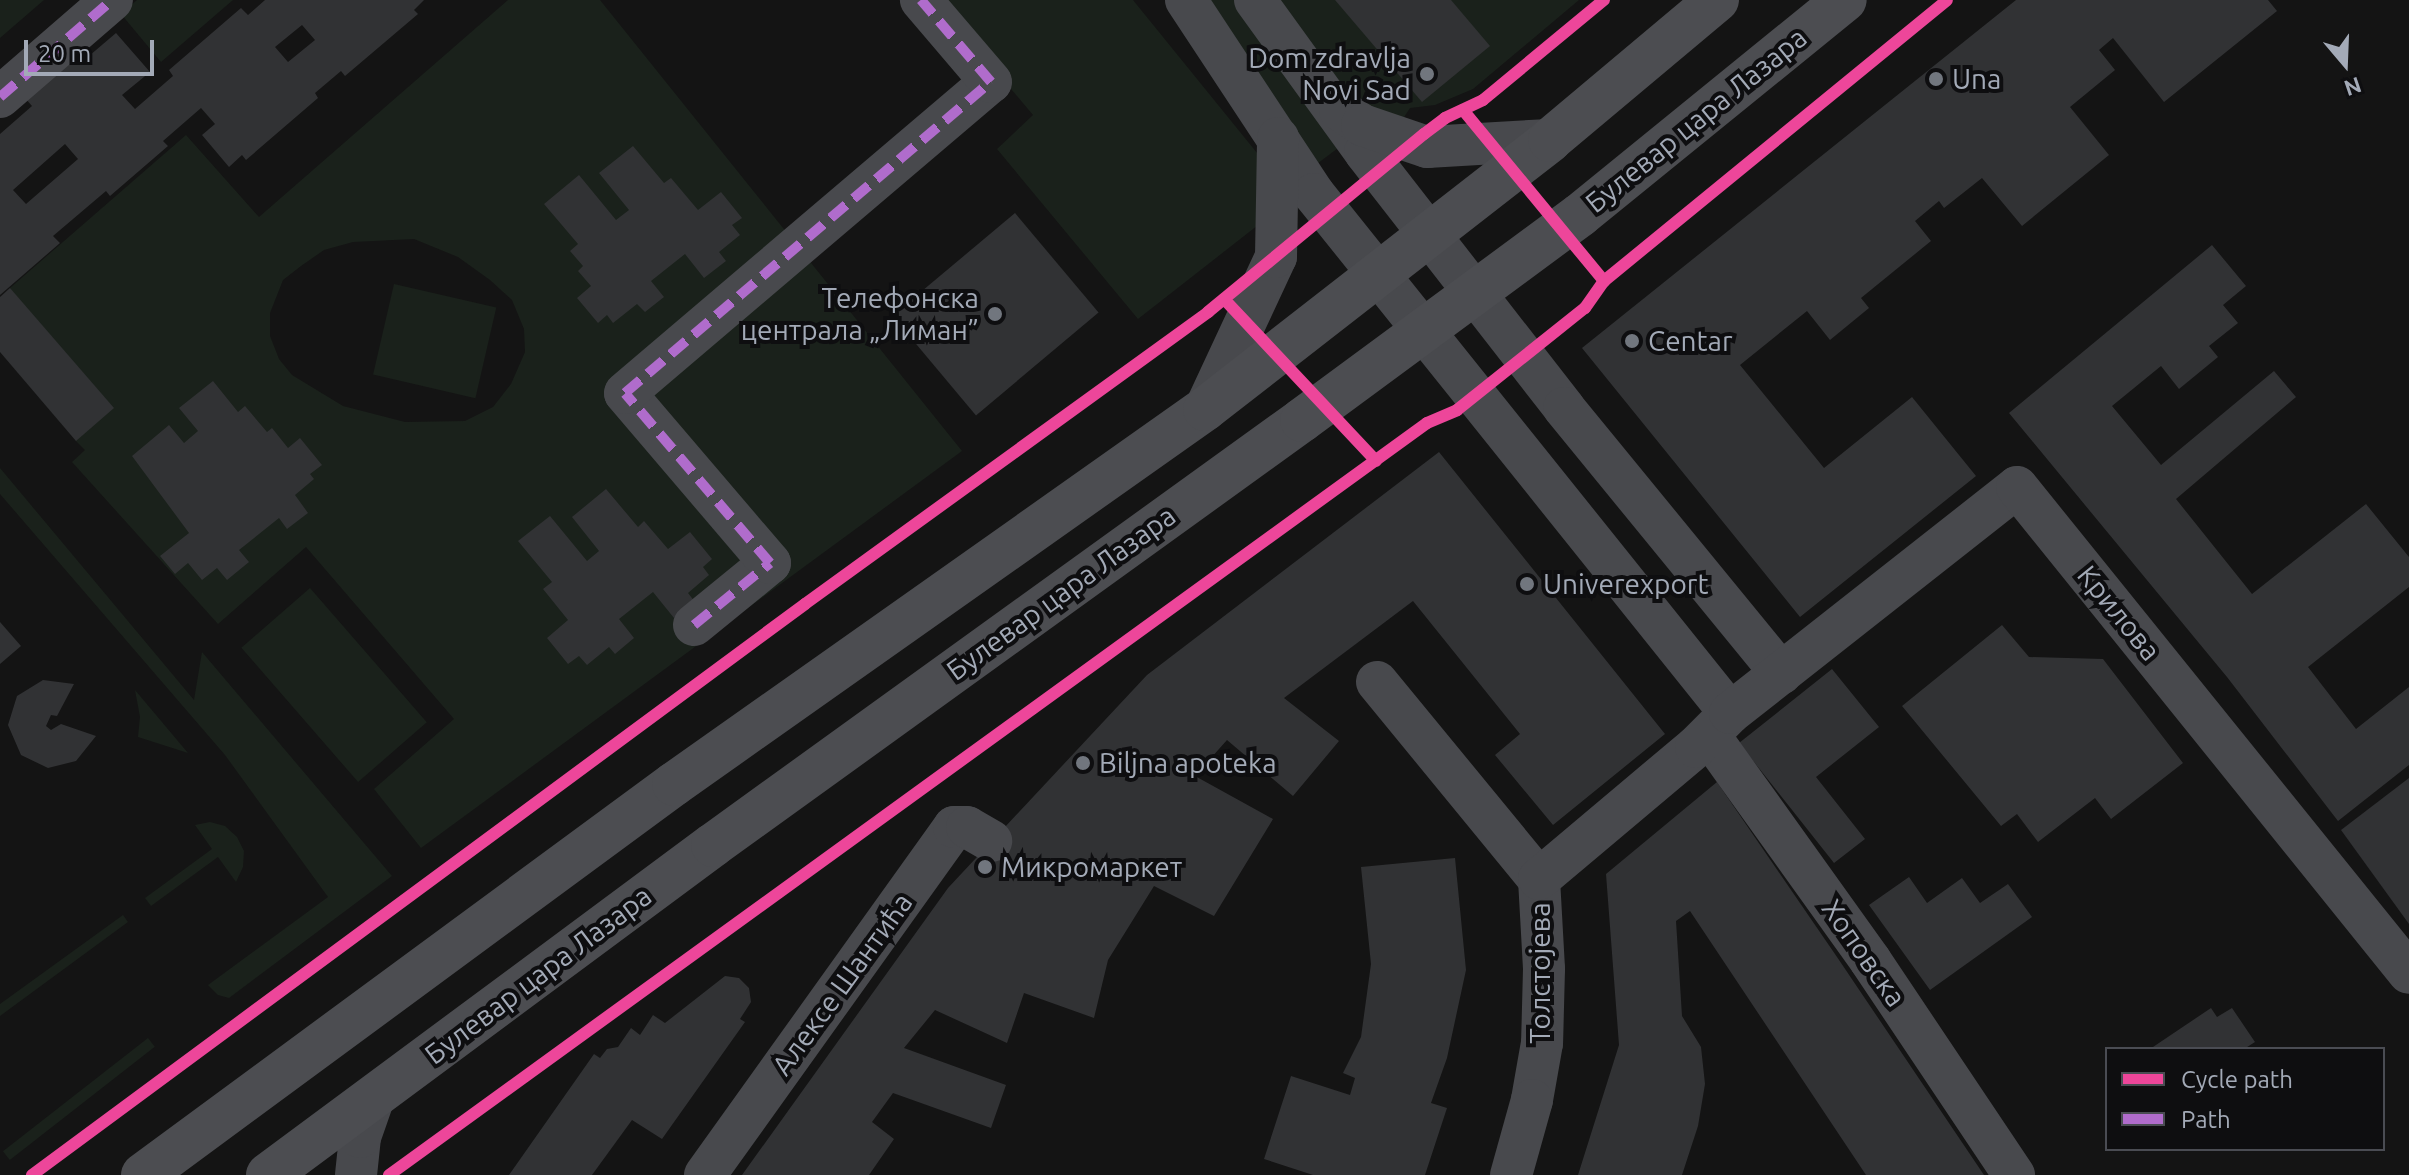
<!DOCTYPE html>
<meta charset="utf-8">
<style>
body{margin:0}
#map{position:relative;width:2409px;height:1175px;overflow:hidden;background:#141414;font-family:Ubuntu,sans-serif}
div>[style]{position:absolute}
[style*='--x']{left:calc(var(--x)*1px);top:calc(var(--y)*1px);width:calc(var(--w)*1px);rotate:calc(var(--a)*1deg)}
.green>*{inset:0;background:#1a211b;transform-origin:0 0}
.building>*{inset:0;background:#313234;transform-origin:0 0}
.street>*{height:42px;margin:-21px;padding:0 21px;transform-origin:21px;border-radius:21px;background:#48494d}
.secondary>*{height:44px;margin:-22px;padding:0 22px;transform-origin:22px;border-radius:22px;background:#4c4d51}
.quiet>*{height:10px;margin-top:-5px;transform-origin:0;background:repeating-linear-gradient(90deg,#b06ccc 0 20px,transparent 0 30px)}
.cycleway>*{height:12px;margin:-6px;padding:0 6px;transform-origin:6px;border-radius:6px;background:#ed469a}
.dots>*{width:22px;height:22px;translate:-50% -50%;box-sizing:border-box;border:4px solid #0e0e10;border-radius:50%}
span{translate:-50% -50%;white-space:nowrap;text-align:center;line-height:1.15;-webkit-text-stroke:8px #0e0e10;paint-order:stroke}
.poi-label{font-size:28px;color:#a3aab7}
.right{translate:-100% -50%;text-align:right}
.left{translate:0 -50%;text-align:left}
.street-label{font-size:28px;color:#a3aab7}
.legend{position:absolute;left:2105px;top:1047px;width:280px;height:104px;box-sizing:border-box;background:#0e0e10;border:2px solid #4a4c53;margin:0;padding:10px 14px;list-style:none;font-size:24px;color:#a3aab7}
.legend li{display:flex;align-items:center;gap:16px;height:40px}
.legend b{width:40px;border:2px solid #4a4c53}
.north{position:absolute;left:2305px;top:24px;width:80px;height:80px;-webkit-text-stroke:6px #0e0e10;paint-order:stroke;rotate:161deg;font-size:22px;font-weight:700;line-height:32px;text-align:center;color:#a3aab7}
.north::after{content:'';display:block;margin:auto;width:28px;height:36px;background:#a3aab7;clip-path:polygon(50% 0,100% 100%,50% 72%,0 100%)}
.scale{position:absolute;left:24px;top:40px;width:130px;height:36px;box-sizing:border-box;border:4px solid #a3aab7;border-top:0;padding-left:10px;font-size:24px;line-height:28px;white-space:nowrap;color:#a3aab7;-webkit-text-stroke:6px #0e0e10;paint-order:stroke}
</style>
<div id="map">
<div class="green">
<i style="clip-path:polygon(0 0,44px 0,0 38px)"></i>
<i style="clip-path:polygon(137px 0,233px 0,161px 62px,121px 14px)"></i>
<i style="clip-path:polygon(evenodd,508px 0,600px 0,962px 451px,421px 848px,374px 789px,454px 719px,306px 547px,218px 624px,72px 462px,85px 450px,76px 441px,10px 288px,186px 135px,259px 217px,508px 0,414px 239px,458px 257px,490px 280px,512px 300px,524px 329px,525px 352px,511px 384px,493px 407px,465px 421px,405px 422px,343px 406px,292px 375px,279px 359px,270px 336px,270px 313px,283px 280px,301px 266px,324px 250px,353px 242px,414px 239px)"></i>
<i style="clip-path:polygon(936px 0,1133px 0,1266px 164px,1262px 222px,1138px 319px,997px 149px,1033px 115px)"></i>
<i style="clip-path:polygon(1186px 0,1579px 0,1473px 89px,1435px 105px,1410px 108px,1399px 125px,1354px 136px,1301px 176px)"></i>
<i style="left:394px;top:284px;width:105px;height:93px;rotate:13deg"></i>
<i style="clip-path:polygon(0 468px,194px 700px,202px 652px,392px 876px,229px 998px,218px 995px,208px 985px,328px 897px,225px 755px,0 494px)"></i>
<i style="left:310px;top:588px;width:178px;height:91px;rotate:49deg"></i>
<i style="clip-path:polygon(135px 690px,188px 753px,138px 737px,140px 717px)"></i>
<i style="clip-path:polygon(210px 822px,225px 826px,237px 837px,244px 851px,243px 867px,236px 882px,218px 857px,151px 906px,145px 898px,212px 849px,195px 825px)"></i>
<i style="clip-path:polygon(123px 915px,128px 922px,0 1016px,0 1004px)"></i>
<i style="left:148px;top:1038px;width:11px;height:184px;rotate:52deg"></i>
</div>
<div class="building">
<i style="clip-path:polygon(evenodd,265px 0,424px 0,414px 10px,418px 14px,345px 76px,341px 71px,315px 93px,318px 98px,246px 160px,242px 155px,229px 167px,202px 135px,215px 124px,201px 108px,163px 141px,168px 146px,110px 196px,106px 191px,53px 236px,60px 243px,0 295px,0 134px,32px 106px,25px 98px,82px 49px,89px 56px,116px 33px,150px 72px,122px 95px,135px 109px,173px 76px,169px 70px,241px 8px,248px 15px,265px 0,302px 25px,315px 40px,288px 62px,275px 47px,302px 25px,265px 0,65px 144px,78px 159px,26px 204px,13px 190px,65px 144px)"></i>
<i style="clip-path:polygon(1335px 0,1451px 0,1490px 46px,1422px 102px)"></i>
<i style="clip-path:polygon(2016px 0,2268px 0,2277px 11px,2164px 102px,2113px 38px,2099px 50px,2115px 70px,2070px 107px,2109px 155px,2022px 226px,1982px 178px,1944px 208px,1939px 201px,1915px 221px,1931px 241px,1861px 298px,1869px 308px,1830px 340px,1807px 311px,1740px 365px,1824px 468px,1912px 397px,1976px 476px,1800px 617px,1582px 348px)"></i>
<i style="clip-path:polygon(633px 146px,664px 183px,671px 178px,698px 210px,721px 192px,742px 218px,732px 225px,740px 235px,719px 252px,726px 261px,704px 278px,685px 254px,651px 281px,664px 297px,645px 312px,637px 304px,613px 323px,607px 315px,598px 323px,577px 298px,591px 286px,578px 271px,583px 266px,570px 251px,578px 244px,544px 204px,579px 175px,616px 220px,629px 210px,599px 173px)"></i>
<i style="left:1015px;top:213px;width:130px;height:160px;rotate:50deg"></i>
<i style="clip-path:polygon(2212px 245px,2246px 286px,2223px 305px,2238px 323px,2209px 346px,2218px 357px,2179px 389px,2161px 366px,2112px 406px,2161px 465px,2274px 371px,2296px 397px,2176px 499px,2252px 594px,2366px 504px,2409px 557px,2409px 587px,2308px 667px,2356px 729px,2409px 687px,2409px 765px,2338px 821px,2227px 677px,2009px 413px)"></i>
<i style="clip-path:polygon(10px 288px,114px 408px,76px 441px,0 352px,0 297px)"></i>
<i style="clip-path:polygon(213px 381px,238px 412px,245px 406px,267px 432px,272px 428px,288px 448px,300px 438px,322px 465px,310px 474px,314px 479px,295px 495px,308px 513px,287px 529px,279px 518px,239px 550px,249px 562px,227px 580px,217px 568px,202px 580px,188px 563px,175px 574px,160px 556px,189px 533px,132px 456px,169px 425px,184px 443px,198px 431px,179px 408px)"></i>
<i style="clip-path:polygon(1439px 452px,1665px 734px,1553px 825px,1495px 755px,1520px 734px,1413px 601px,1284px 698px,1339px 741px,1293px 796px,1227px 740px,1195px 776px,1273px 819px,1214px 916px,1154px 886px,1108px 960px,1094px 1018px,1024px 993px,1007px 1043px,935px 1010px,904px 1048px,1006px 1085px,991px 1128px,893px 1093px,872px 1122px,894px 1139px,869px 1175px,742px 1175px,948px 888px,1147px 675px)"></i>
<i style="clip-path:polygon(606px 489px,638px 527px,644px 521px,668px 549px,690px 532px,712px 559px,703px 567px,709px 575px,688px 593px,695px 602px,674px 618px,653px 592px,619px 619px,634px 638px,615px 654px,609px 647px,587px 665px,579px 656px,568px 664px,547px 638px,568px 620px,543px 589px,552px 582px,518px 541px,550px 516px,587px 561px,599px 551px,572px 517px)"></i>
<i style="clip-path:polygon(0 622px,21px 646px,0 664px)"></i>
<i style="clip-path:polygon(2002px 625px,2029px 657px,2103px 659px,2183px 763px,2111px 819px,2095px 798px,2038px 842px,2017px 814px,2001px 826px,1902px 706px)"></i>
<i style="clip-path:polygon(1832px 669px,1879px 727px,1816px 777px,1865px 839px,1834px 863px,1739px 743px)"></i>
<i style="clip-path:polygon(43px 680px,74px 684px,57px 716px,51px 715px,46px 726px,51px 730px,61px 724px,96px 736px,76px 761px,48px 768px,21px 755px,8px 725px,17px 696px)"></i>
<i style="clip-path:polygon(2409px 778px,2409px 924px,2341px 830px)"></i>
<i style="clip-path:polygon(1717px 782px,1837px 957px,1984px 1175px,1866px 1175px,1690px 911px,1676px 921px,1682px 1016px,1701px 1047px,1705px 1084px,1698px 1126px,1682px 1175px,1578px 1175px,1619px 1045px,1606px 874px)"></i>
<i style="clip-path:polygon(1455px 858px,1466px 970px,1447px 1058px,1431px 1103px,1447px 1108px,1425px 1175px,1313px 1175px,1264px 1159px,1291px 1076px,1350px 1095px,1355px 1078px,1343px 1073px,1361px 1037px,1371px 964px,1361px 867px)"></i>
<i style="clip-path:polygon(1909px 877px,1927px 903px,1962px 878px,1980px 903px,2008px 884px,2032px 917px,1930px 990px,1869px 905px)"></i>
<i style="clip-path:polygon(725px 976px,739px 978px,749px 988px,751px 1002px,740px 1019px,745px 1022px,662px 1139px,632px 1120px,592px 1175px,509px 1175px,594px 1054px,600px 1058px,607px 1049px,618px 1047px,631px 1028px,640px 1035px,653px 1015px,665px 1023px)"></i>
<i style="clip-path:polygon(2211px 1008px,2217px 1017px,2232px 1008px,2255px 1042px,2244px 1049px,2150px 1049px)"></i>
</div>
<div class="street">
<i style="--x:1186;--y:0;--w:232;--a:56.6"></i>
<i style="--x:1314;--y:194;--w:665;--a:51.29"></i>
<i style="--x:1255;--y:0;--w:188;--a:54.1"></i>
<i style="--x:1365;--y:152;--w:324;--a:52.1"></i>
<i style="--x:1564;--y:408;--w:343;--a:50.7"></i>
<i style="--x:0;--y:97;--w:148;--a:-40.9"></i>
<i style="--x:1340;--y:110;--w:27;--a:34"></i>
<i style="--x:1362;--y:125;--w:69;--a:18.7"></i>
<i style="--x:1427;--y:147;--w:123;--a:-3.3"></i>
<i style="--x:1205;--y:409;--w:168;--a:-65"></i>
<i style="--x:1276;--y:257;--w:119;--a:-89"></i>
<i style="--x:694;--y:625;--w:98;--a:-39.2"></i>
<i style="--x:770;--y:563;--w:223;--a:-130.5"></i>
<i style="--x:625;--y:393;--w:480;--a:-40.4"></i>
<i style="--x:991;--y:82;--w:108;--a:-130.5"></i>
<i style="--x:1377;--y:682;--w:255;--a:50.6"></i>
<i style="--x:1539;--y:879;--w:90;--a:86.8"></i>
<i style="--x:1544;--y:969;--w:74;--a:91.5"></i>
<i style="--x:1542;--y:1043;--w:58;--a:100"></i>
<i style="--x:1532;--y:1100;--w:78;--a:105.6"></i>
<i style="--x:1709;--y:735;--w:277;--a:54.4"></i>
<i style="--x:1870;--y:960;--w:259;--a:56.2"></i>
<i style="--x:1539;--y:879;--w:205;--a:-40.1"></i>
<i style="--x:1696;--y:747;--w:48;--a:-45"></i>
<i style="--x:1730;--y:713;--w:365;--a:-38.2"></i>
<i style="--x:2017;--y:487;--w:624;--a:51.11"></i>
<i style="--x:356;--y:1175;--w:38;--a:-84"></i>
<i style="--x:360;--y:1137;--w:42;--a:-70.7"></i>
<i style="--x:705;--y:1175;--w:428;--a:-54.4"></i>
<i style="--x:954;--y:827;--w:13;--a:0"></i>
<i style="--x:967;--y:827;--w:28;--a:30"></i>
</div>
<div class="secondary">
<i style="--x:143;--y:1175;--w:659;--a:-36.37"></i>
<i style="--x:674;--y:784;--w:650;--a:-35.23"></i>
<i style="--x:1205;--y:409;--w:437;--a:-37.9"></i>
<i style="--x:1550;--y:140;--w:218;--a:-40"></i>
<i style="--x:268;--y:1175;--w:554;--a:-36.56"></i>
<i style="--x:713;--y:845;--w:726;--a:-35.81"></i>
<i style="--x:1302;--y:420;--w:345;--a:-36.4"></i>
<i style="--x:1580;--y:215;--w:341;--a:-39.1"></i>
</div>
<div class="quiet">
<i style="--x:0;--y:97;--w:148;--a:-40.9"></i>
<i style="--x:694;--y:625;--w:98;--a:-39.2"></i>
<i style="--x:770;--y:563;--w:223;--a:-130.5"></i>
<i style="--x:625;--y:393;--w:480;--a:-40.4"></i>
<i style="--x:991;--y:82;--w:108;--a:-130.5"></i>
</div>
<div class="cycleway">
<i style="--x:1463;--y:110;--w:222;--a:50.5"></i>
<i style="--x:1224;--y:299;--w:222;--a:46.8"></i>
<i style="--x:32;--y:1175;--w:961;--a:-36.45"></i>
<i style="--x:805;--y:604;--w:498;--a:-35.9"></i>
<i style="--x:1208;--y:312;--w:280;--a:-39.5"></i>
<i style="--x:1424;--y:134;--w:26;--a:-37"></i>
<i style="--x:1445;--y:118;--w:42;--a:-25.3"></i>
<i style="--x:1483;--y:100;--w:157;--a:-39.6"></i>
<i style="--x:389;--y:1175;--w:1282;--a:-35.92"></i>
<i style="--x:1427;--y:423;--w:33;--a:-23"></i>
<i style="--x:1457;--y:410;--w:164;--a:-38.6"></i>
<i style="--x:1585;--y:308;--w:33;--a:-55"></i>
<i style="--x:1604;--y:281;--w:443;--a:-39.3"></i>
</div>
<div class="dots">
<i style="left:1427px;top:74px;background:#71767e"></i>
<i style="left:1936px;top:79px;background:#71767e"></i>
<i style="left:995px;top:314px;background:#71767e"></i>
<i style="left:1632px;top:341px;background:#71767e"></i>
<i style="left:1527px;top:584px;background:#71767e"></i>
<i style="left:1083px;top:763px;background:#71767e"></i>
<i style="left:985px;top:867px;background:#71767e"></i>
</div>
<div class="poi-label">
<span class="right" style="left:1411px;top:74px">Dom zdravlja<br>Novi Sad</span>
<span class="left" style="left:1952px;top:79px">Una</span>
<span class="right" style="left:979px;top:314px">Телефонска<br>централа „Лиман”</span>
<span class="left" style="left:1648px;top:341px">Centar</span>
<span class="left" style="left:1543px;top:584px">Univerexport</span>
<span class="left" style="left:1099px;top:763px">Biljna apoteka</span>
<span class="left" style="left:1001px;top:867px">Микромаркет</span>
</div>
<div class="street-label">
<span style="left:1696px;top:120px;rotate:-39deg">Булевар цара Лазара</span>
<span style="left:1061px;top:593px;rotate:-36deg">Булевар цара Лазара</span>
<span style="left:2119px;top:613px;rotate:51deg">Крилова</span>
<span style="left:1864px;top:953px;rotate:55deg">Хоповска</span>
<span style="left:1540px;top:973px;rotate:-90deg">Толстојева</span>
<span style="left:538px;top:975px;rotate:-37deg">Булевар цара Лазара</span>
<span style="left:842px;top:984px;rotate:-54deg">Алексе Шантића</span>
</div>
<ul class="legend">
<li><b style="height:10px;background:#ed469a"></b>Cycle path</li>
<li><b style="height:10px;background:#b06ccc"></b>Path</li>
</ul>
<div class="north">N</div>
<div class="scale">20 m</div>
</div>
